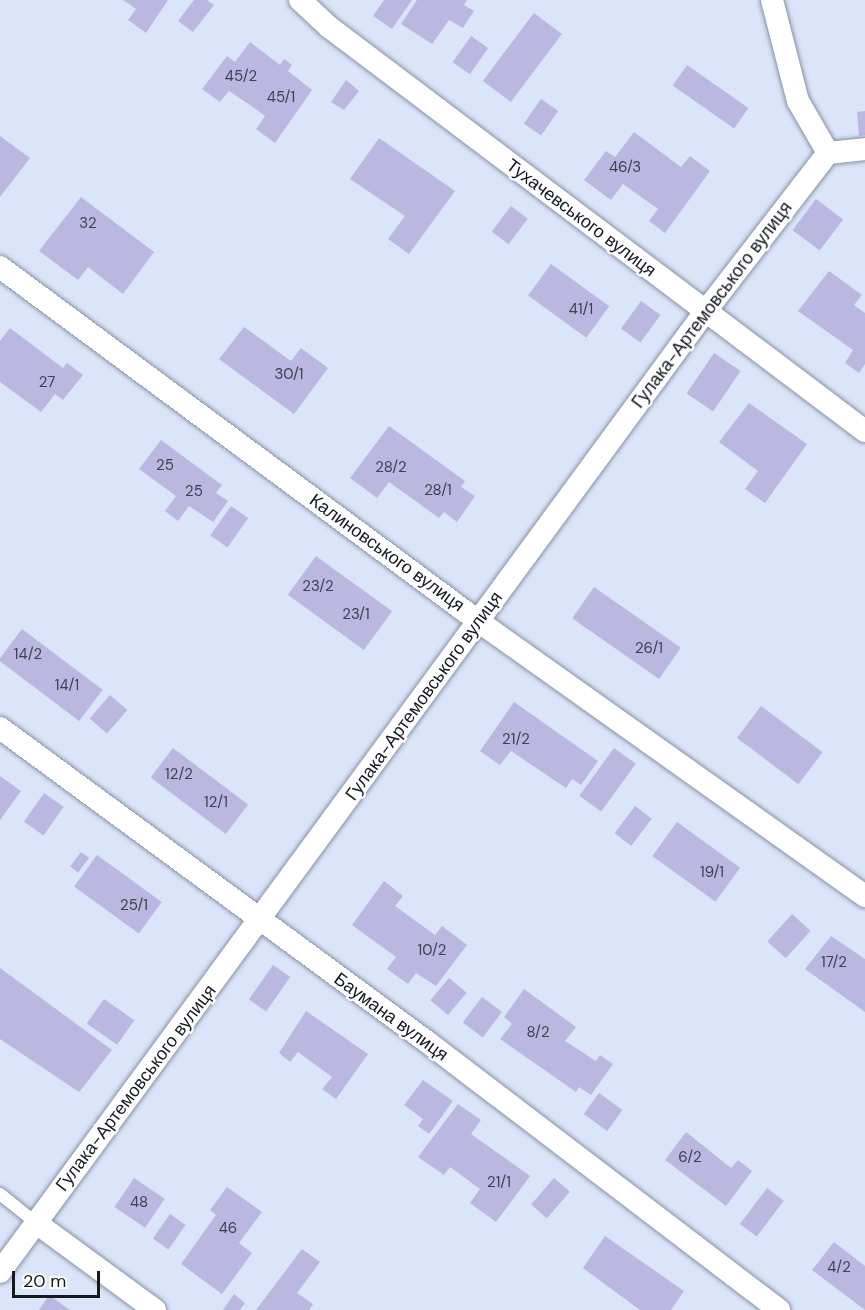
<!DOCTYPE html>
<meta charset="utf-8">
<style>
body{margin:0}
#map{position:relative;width:865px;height:1310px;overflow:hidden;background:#dae5f9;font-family:"DM Sans",sans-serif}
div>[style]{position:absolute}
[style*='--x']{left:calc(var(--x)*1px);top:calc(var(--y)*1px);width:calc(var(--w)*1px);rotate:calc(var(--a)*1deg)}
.building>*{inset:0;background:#bab7e1;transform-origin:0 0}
.roads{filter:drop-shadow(0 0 2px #8891a4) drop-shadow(0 0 2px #8891a4)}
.lane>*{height:12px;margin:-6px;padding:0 6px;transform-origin:6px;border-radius:6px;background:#fff}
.street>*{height:22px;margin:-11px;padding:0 11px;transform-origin:11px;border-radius:11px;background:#fff}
span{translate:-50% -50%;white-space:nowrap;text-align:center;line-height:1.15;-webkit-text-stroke:4.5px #fff;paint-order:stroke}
.number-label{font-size:15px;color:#3e4050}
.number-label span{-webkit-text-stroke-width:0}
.street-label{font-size:18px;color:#14181f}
.scale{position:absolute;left:12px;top:1271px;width:88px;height:27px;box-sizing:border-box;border:3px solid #14181f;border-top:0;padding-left:8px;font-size:18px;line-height:21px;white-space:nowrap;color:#14181f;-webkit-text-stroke:4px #fff;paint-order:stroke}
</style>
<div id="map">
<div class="building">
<i style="clip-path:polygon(123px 0,168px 0,146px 33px,128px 20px,136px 9px)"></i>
<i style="clip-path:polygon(194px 0,207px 0,214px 5px,193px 32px,178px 21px)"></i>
<i style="clip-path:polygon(384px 0,412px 0,392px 29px,373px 16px)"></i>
<i style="clip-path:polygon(417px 0,467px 0,464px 5px,474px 11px,463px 28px,449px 20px,432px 44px,401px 24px)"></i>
<i style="left:534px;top:13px;width:35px;height:85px;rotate:37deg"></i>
<i style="left:471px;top:36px;width:21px;height:32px;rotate:35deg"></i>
<i style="clip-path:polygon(250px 42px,280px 65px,284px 59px,292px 65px,288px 71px,312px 90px,275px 143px,256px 129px,265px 116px,250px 105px,229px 91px,220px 102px,202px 89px,227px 56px,235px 62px)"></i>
<i style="left:687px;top:65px;width:75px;height:25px;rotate:35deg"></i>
<i style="clip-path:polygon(346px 80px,359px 91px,344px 110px,331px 102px)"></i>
<i style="left:541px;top:99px;width:21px;height:30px;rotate:35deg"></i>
<i style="clip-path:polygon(865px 111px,865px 135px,859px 136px,857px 112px)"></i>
<i style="clip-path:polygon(634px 132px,681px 167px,690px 156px,710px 171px,665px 233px,649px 221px,658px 209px,623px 184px,611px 200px,584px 180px,606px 151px,615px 157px)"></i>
<i style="clip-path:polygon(0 136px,30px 158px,0 197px)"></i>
<i style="clip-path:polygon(379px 138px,455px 191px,409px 254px,388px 239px,405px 216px,350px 179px)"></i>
<i style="clip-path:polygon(81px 197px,154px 252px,123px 294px,88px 267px,78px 280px,39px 251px)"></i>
<i style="left:816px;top:199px;width:34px;height:39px;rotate:37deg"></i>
<i style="left:511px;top:206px;width:21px;height:32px;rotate:37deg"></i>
<i style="left:551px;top:264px;width:72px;height:39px;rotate:36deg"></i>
<i style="clip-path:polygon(829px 271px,862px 295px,854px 305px,865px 313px,865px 364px,859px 373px,845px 363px,853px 350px,798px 311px)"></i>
<i style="left:641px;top:301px;width:24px;height:34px;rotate:36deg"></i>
<i style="clip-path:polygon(244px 327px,291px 361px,301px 348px,328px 368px,294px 414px,219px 359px)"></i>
<i style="clip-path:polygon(10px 328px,63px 368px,67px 363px,83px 375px,63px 400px,55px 394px,41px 412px,0 382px,0 341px)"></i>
<i style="left:714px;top:353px;width:32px;height:49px;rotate:34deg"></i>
<i style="clip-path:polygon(749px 403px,807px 444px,765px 503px,745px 489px,758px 471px,719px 442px)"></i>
<i style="clip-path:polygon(389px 426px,465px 481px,461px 487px,475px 496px,457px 522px,444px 512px,439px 518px,389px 482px,377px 498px,350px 478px)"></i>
<i style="clip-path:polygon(161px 440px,222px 485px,216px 493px,228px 501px,213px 522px,189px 506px,178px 521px,165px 511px,176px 496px,139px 469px)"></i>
<i style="left:231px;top:506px;width:21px;height:36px;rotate:35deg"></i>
<i style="left:316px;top:556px;width:94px;height:48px;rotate:36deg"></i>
<i style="left:594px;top:587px;width:106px;height:38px;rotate:35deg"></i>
<i style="left:22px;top:629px;width:101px;height:39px;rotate:37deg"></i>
<i style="left:110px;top:695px;width:23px;height:31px;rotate:41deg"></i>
<i style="clip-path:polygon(514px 702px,598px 761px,581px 785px,572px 779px,566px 788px,511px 751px,500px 765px,480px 751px)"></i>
<i style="left:761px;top:706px;width:77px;height:40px;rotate:37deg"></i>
<i style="left:173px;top:748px;width:94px;height:37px;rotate:37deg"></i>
<i style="left:614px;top:748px;width:27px;height:59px;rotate:36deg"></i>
<i style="clip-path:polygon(0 776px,21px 791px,0 820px)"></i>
<i style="left:44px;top:793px;width:24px;height:35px;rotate:35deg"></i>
<i style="left:635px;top:806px;width:21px;height:34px;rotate:37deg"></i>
<i style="left:677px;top:822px;width:78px;height:42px;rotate:36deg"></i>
<i style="left:81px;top:852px;width:10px;height:18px;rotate:37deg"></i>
<i style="left:97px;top:855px;width:80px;height:39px;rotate:36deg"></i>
<i style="clip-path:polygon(384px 881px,403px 896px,395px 906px,435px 935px,442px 926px,467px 945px,436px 986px,416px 973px,408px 984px,387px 969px,396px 957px,352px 925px)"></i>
<i style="left:792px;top:914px;width:25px;height:37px;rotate:42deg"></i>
<i style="clip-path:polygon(831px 936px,865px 959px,865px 1012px,805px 969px)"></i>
<i style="left:273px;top:965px;width:21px;height:42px;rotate:35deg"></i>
<i style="clip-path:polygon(0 968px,112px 1050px,79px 1092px,0 1039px)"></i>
<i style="left:449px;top:978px;width:23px;height:29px;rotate:40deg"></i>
<i style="clip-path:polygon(524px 989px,576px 1027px,565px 1041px,596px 1061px,600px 1055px,613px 1064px,591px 1095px,579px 1087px,576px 1092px,500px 1039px,512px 1024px,504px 1017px)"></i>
<i style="left:482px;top:997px;width:25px;height:32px;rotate:37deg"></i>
<i style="left:104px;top:999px;width:37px;height:30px;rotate:35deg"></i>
<i style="clip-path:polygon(306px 1011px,368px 1054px,336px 1099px,322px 1089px,332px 1077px,298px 1052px,290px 1062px,279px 1053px)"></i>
<i style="clip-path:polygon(423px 1080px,453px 1101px,429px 1134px,418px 1126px,423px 1119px,404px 1105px)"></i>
<i style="left:599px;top:1093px;width:29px;height:26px;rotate:36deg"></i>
<i style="clip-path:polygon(458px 1104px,481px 1120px,471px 1134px,530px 1176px,496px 1222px,470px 1203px,480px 1189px,450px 1167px,444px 1175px,418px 1157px)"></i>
<i style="clip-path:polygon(686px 1132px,731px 1168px,738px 1160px,752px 1171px,726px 1206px,665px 1160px)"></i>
<i style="left:134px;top:1178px;width:37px;height:35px;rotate:34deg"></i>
<i style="left:554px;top:1178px;width:21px;height:35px;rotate:41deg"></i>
<i style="clip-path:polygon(227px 1187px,262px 1212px,239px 1243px,252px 1253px,222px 1294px,181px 1264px,216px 1215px,210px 1210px)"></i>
<i style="left:767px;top:1188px;width:21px;height:45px;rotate:37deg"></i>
<i style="left:170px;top:1214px;width:19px;height:30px;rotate:35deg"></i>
<i style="clip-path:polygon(605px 1236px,684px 1291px,671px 1310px,640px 1310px,583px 1268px)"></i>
<i style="clip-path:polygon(834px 1242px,865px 1266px,865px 1310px,812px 1270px)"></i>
<i style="clip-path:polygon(302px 1249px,320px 1262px,297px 1293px,313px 1304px,309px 1310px,256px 1310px)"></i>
<i style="clip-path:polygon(234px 1294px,245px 1303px,240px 1310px,223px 1310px)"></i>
<i style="clip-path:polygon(49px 1295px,70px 1310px,39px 1310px)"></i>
</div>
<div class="roads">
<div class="lane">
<i style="--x:0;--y:1194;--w:45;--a:38.7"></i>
</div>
<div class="street">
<i style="--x:300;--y:0;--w:40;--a:43"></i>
<i style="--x:329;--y:27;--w:671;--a:37.01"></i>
<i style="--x:772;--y:0;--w:104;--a:75.6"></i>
<i style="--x:798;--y:101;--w:60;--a:60"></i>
<i style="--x:0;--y:267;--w:595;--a:36.52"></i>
<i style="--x:478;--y:621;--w:475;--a:35.4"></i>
<i style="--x:0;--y:728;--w:529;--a:36.31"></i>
<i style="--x:426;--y:1041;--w:444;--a:37.3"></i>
<i style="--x:35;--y:1222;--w:149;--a:36.3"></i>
<i style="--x:0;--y:1272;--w:1191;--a:-53.71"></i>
<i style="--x:705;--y:312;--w:201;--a:-52.3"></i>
<i style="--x:828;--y:153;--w:37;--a:-6"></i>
</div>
</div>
<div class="number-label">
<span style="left:241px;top:77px">45/2</span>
<span style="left:281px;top:98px">45/1</span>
<span style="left:625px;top:168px">46/3</span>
<span style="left:88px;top:224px">32</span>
<span style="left:581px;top:310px">41/1</span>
<span style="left:289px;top:375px">30/1</span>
<span style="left:47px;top:383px">27</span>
<span style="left:165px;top:466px">25</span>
<span style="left:391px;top:468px">28/2</span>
<span style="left:438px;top:491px">28/1</span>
<span style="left:194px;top:492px">25</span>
<span style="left:318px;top:587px">23/2</span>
<span style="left:356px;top:615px">23/1</span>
<span style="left:649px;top:649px">26/1</span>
<span style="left:28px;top:655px">14/2</span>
<span style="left:67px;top:686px">14/1</span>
<span style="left:516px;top:740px">21/2</span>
<span style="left:179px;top:775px">12/2</span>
<span style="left:216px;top:803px">12/1</span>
<span style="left:712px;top:873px">19/1</span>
<span style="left:134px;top:906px">25/1</span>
<span style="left:432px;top:951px">10/2</span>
<span style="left:834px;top:963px">17/2</span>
<span style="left:538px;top:1033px">8/2</span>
<span style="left:690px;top:1158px">6/2</span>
<span style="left:499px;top:1183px">21/1</span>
<span style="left:139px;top:1203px">48</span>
<span style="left:228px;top:1229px">46</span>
<span style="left:839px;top:1268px">4/2</span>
</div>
<div class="street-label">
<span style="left:581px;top:218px;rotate:37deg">Тухачевського вулиця</span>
<span style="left:712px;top:305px;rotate:-53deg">Гулака-Артемовського вулиця</span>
<span style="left:387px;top:553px;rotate:36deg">Калиновського вулиця</span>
<span style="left:424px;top:696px;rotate:-54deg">Гулака-Артемовського вулиця</span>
<span style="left:391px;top:1017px;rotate:36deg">Баумана вулиця</span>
<span style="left:136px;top:1088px;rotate:-53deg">Гулака-Артемовського вулиця</span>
</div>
<div class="scale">20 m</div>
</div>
